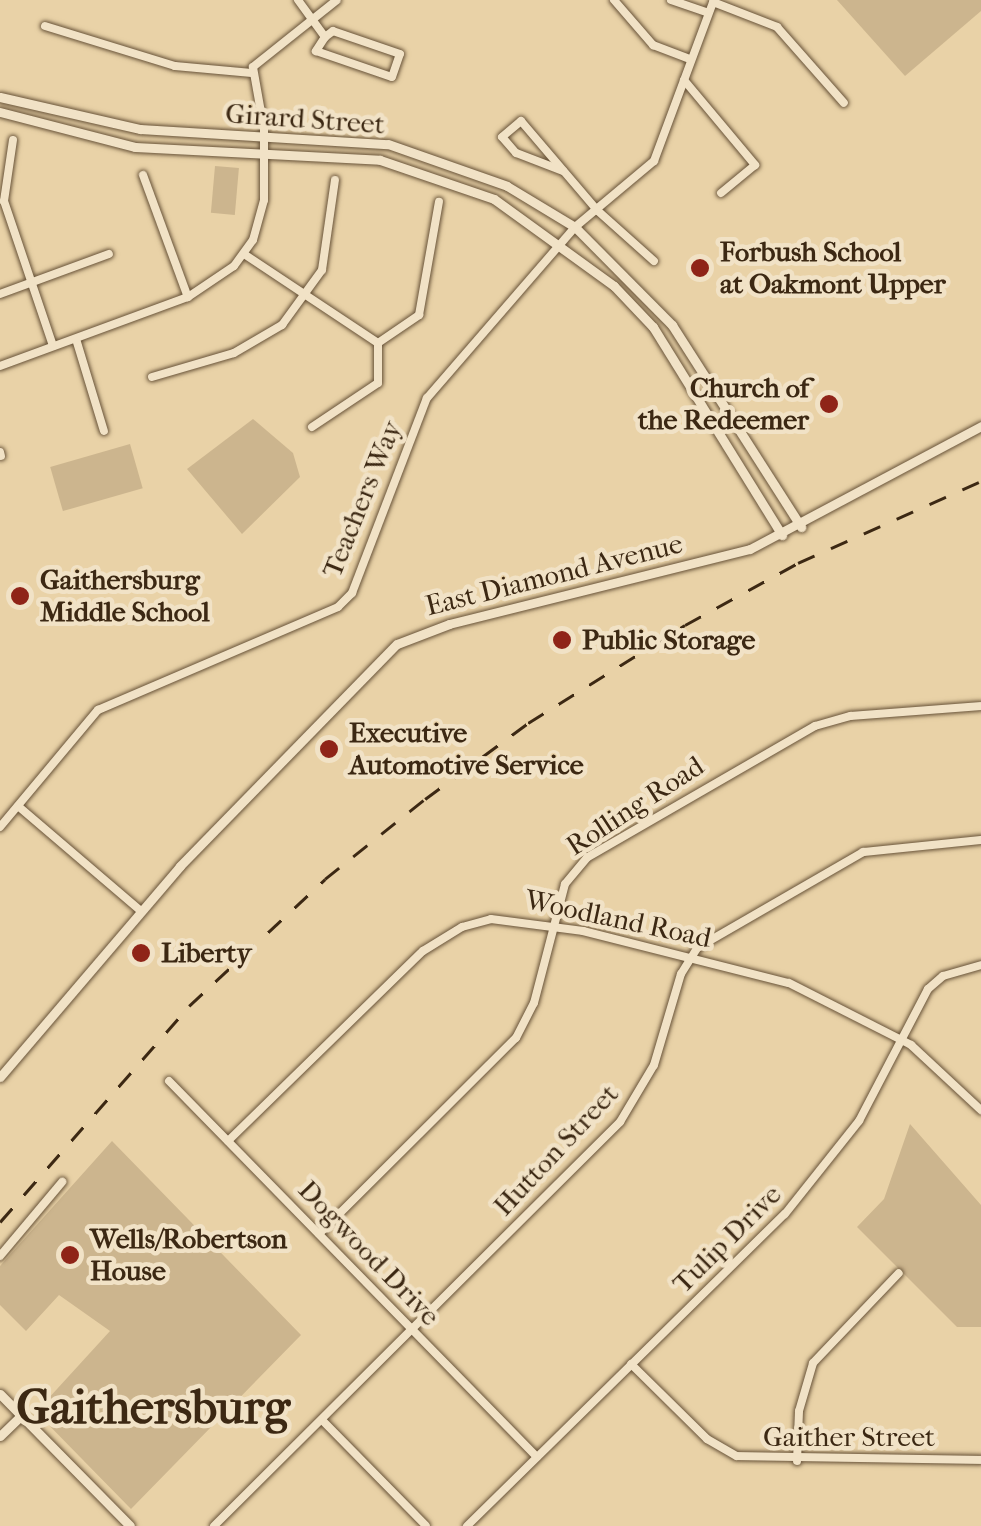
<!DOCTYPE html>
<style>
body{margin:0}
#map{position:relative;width:981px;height:1526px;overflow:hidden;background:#e9d2a7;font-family:"IM FELL French Canon",serif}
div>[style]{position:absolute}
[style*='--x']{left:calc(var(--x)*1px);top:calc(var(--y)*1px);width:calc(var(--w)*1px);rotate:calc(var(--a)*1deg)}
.green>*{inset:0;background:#ccb58e;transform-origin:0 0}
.roads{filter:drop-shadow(0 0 2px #675238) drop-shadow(0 0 2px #675238)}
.minor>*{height:8px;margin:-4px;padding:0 4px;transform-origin:4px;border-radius:4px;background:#f1e2c6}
.tertiary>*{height:9px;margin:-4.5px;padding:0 4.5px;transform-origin:4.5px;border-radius:4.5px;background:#f1e2c6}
.rail>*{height:2.5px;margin-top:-1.25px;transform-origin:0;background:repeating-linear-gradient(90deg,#3c2813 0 18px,transparent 0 36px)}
.dots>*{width:28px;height:28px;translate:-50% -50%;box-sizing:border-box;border:5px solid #f1e2c6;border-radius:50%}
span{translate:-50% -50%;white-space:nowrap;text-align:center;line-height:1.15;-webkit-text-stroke:9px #f1e2c6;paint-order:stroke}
.street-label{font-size:28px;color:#3c2813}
.poi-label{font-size:28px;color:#3c2813;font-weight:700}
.left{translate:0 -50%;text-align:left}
.right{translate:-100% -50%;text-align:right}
.town-label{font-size:48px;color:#3c2813;font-weight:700}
</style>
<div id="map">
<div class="green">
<i style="clip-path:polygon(837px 0,981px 0,981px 11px,905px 76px)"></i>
<i style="left:215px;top:166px;width:24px;height:47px;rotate:5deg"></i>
<i style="clip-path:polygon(253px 419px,293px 453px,300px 477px,242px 534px,187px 469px)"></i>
<i style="left:130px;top:444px;width:46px;height:83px;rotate:74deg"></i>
<i style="clip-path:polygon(910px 1124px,981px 1205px,981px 1327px,957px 1327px,857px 1227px,884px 1199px)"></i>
<i style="clip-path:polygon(112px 1141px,301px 1335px,131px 1509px,36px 1412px,110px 1331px,59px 1295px,26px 1331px,0 1305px,0 1266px)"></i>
</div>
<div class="roads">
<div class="minor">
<i style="--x:298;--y:0;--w:46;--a:53.9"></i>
<i style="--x:325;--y:37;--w:17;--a:123"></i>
<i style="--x:316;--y:51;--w:80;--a:18.9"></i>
<i style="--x:392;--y:77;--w:24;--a:-71"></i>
<i style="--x:400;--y:54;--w:71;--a:-161.1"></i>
<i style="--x:333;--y:31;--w:10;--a:143"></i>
<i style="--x:614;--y:0;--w:60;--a:49.1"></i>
<i style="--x:653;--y:45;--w:40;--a:21"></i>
<i style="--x:671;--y:0;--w:37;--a:19"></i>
<i style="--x:45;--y:26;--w:136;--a:17.1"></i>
<i style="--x:175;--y:66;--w:77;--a:5.2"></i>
<i style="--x:684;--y:80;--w:111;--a:50.1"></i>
<i style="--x:755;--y:165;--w:44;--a:140.5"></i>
<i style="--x:13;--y:140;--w:62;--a:98.4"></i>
<i style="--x:4;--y:201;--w:153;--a:71.3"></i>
<i style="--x:563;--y:171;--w:50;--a:-159"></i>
<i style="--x:516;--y:153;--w:21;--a:-131"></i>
<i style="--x:502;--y:137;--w:25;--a:-40"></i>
<i style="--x:521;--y:121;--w:118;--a:49.5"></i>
<i style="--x:598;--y:211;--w:75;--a:41.8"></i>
<i style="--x:143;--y:175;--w:130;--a:69.8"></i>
<i style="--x:244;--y:254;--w:161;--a:33.6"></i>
<i style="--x:0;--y:294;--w:116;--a:-20.2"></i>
<i style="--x:76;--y:339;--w:96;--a:73.1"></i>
<i style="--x:378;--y:343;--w:50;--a:-34.3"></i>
<i style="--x:419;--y:315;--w:115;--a:-80"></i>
<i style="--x:0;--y:366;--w:200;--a:-20.2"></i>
<i style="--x:188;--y:297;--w:55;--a:-34"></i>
<i style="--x:234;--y:266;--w:32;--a:-54"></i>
<i style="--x:253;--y:240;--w:41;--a:-74.6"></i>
<i style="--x:264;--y:200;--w:71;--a:-90"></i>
<i style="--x:264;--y:129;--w:63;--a:-100.1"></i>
<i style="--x:253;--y:67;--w:107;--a:-38.6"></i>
<i style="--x:152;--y:377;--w:85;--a:-16.3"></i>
<i style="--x:234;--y:353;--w:56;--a:-30.3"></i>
<i style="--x:282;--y:325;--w:68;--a:-54"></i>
<i style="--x:322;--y:270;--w:91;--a:-81.8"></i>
<i style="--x:312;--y:427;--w:79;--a:-33.7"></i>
<i style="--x:378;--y:383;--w:40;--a:-90"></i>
<i style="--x:0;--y:452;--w:4;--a:76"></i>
<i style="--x:18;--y:806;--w:162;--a:40.5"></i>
<i style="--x:0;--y:827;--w:153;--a:-50.1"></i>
<i style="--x:98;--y:710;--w:261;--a:-23.2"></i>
<i style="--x:338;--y:607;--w:20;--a:-45"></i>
<i style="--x:352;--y:593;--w:209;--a:-69"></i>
<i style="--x:427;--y:398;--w:226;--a:-49.1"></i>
<i style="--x:575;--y:227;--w:103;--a:-39.9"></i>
<i style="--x:654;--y:161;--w:170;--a:-69.6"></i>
<i style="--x:713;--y:2;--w:69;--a:21.3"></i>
<i style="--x:777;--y:27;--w:101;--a:48.6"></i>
<i style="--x:169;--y:1081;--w:526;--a:45.62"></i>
<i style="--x:228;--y:1141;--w:272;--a:-44.3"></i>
<i style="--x:423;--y:951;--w:46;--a:-31.6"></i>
<i style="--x:462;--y:927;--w:30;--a:-15"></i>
<i style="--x:491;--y:919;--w:93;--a:7.4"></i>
<i style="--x:583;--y:931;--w:212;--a:14.2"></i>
<i style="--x:789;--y:983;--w:137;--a:26.9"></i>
<i style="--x:911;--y:1045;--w:96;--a:42.9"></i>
<i style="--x:319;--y:1234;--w:278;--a:-44.9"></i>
<i style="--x:516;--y:1038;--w:39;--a:-63"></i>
<i style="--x:534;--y:1003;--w:123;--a:-75.4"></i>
<i style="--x:565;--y:884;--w:35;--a:-50"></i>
<i style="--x:588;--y:857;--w:262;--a:-30"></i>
<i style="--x:815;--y:726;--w:37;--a:-16"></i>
<i style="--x:851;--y:716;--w:130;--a:-4.4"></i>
<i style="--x:0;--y:1256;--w:97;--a:-50"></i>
<i style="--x:631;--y:1364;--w:107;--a:44.6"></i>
<i style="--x:707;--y:1439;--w:34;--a:30"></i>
<i style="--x:737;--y:1456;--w:244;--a:0.9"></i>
<i style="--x:322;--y:1420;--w:148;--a:45.5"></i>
<i style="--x:797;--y:1461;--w:50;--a:-87.7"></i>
<i style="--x:799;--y:1411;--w:50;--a:-73.7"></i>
<i style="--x:813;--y:1363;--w:124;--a:-46.3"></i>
<i style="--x:214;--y:1526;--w:573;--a:-44.86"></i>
<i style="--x:620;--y:1122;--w:66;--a:-59.2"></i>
<i style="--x:654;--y:1065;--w:95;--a:-73.5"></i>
<i style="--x:681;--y:974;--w:31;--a:-58"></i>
<i style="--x:697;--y:948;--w:192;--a:-30"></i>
<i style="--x:863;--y:852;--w:119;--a:-5.8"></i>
<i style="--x:467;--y:1526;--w:445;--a:-44.5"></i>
<i style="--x:785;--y:1214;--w:119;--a:-51.5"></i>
<i style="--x:859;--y:1121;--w:149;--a:-62.4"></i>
<i style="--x:928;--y:989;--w:20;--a:-41"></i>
<i style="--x:943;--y:976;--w:40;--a:-16"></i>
</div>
<div class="tertiary">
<i style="--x:0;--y:97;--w:144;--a:12.9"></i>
<i style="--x:140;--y:129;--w:248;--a:3.5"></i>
<i style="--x:388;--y:144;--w:126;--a:19.4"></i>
<i style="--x:507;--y:186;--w:79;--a:31.1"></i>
<i style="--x:575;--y:227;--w:138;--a:45.3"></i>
<i style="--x:672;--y:325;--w:240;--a:57.4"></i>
<i style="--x:0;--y:112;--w:139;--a:14.5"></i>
<i style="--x:135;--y:147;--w:245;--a:3"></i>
<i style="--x:380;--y:160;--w:120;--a:18.9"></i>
<i style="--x:494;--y:199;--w:148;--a:35.9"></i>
<i style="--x:614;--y:286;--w:57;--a:46.4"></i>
<i style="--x:653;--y:327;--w:245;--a:58.2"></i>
<i style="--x:0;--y:1077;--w:277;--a:-49.5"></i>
<i style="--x:180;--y:866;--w:310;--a:-45.7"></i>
<i style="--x:397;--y:644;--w:56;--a:-21"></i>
<i style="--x:449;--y:624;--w:310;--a:-14"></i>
<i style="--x:750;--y:549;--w:262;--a:-28"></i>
<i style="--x:0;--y:1394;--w:185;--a:45.4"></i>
<i style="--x:0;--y:1436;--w:29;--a:-44"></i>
</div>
</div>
<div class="rail">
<i style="--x:0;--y:1222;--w:287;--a:-48.8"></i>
<i style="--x:189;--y:1006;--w:186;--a:-43"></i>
<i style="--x:325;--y:879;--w:128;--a:-38.7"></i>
<i style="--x:425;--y:799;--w:128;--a:-36.4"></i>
<i style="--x:528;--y:723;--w:185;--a:-32"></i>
<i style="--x:685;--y:625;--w:129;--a:-28.8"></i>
<i style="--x:798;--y:563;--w:201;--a:-24.1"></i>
</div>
<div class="dots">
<i style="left:700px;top:268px;background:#8f2418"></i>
<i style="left:829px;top:404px;background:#8f2418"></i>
<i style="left:20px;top:596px;background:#8f2418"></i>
<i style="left:562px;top:640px;background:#8f2418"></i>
<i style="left:329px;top:749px;background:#8f2418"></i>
<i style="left:141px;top:953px;background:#8f2418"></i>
<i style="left:70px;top:1255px;background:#8f2418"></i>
</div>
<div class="street-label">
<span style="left:305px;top:119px;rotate:4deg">Girard Street</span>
<span style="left:362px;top:499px;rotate:-68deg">Teachers Way</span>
<span style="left:554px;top:575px;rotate:-14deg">East Diamond Avenue</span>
<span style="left:635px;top:806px;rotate:-33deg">Rolling Road</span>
<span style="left:618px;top:919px;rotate:12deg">Woodland Road</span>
<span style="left:556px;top:1150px;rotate:-47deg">Hutton Street</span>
<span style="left:727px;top:1239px;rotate:-45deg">Tulip Drive</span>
<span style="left:369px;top:1253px;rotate:46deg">Dogwood Drive</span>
<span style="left:849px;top:1437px">Gaither Street</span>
</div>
<div class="poi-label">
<span class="left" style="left:720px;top:268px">Forbush School<br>at Oakmont Upper</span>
<span class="right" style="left:809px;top:404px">Church of<br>the Redeemer</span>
<span class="left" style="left:40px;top:596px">Gaithersburg<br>Middle School</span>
<span class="left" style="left:582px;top:640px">Public Storage</span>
<span class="left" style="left:349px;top:749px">Executive<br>Automotive Service</span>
<span class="left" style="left:161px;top:953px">Liberty</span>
<span class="left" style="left:90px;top:1255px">Wells/Robertson<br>House</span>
</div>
<div class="town-label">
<span style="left:153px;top:1408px">Gaithersburg</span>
</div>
</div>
